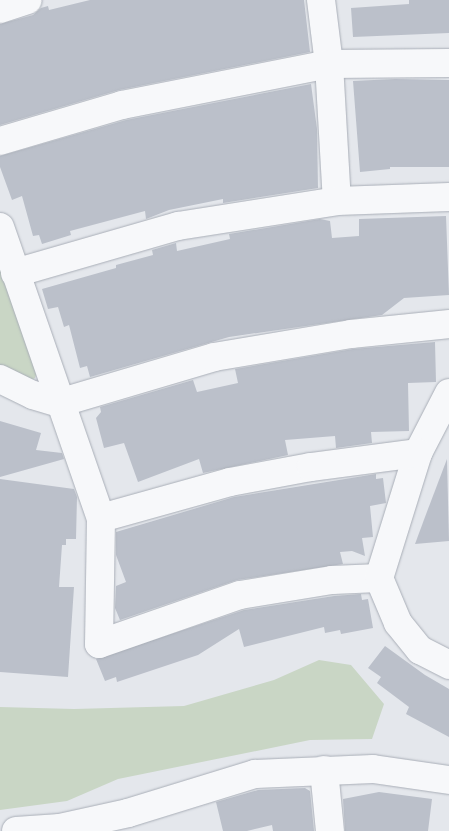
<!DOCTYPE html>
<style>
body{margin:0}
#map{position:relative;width:449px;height:831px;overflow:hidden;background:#e4e7ec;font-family:"DejaVu Sans",sans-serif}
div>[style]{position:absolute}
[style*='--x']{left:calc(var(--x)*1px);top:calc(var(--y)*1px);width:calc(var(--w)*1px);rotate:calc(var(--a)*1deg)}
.green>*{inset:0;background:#c9d6c5}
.building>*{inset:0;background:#bbc0ca}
.roads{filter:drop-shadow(0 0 1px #a9aeb7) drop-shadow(0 0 1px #a9aeb7)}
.minor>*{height:28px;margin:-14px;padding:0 14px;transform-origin:14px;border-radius:14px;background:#f7f8fa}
span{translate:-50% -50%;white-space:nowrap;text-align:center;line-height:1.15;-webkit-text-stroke:4px #f4f6f9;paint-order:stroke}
</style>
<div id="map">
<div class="green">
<i style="clip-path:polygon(0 265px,38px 369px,35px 378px,23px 384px,0 370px)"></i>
<i style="clip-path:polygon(319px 660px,351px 665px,384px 704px,372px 739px,310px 740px,118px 779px,67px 801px,0 810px,0 707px,74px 709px,184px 706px,274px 680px)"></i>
</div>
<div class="building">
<i style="clip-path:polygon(90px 0,304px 0,310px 52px,119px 90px,0 125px,0 24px,33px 15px,41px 8px,48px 6px,49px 10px)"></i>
<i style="clip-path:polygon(409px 0,449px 0,449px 33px,353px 37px,351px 8px,409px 4px)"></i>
<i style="clip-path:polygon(395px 79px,449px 80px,449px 167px,390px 167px,390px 169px,360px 172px,353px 81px)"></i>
<i style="clip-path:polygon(311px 84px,317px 129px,318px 188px,223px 203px,223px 199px,169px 210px,146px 219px,145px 211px,70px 231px,71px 235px,42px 244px,39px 235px,33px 236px,22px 196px,12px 200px,0 167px,0 156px,126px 120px)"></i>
<i style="clip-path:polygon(446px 216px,449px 295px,404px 298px,382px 315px,229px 337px,90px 377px,87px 366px,80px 368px,69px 325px,64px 327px,58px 307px,48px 309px,42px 289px,116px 268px,116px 265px,153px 255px,152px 250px,176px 243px,177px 251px,230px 239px,229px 234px,320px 219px,330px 221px,332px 238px,359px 236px,359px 219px)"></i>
<i style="clip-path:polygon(435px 342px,436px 382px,408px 383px,409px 431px,371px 432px,372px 443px,336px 448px,335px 436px,285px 440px,288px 455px,203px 473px,199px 459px,138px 482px,124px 443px,104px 448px,96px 418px,101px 412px,100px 407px,193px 380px,197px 392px,238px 383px,235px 369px,353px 349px)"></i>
<i style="clip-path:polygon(0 421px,41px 433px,36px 450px,62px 453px,64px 459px,0 477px)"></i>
<i style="clip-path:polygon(447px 459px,449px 541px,415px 544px,425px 517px)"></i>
<i style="clip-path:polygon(376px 474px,376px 479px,383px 478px,386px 503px,370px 506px,373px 537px,362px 538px,365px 556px,352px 551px,340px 552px,343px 564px,237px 580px,120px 620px,115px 608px,116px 586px,126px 582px,116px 555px,116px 532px,234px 497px)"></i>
<i style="clip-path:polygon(0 479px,74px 489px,77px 497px,76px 539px,66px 539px,66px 545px,62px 545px,59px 587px,74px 587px,68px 677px,0 672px)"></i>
<i style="clip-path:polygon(361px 594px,362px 600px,368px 599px,373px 628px,341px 634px,340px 630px,325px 633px,324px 627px,244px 647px,239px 629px,198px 655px,117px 682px,116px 677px,105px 681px,96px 659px,244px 610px,334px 596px)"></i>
<i style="clip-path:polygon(385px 646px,425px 675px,449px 689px,449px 737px,406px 714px,409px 707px,377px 683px,381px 677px,368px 668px)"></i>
<i style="clip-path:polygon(305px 788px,310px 791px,314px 831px,273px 831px,272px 825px,247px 831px,223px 831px,216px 802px,258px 790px)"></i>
<i style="clip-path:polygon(379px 792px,432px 799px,428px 831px,345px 831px,343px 799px)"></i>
</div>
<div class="roads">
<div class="minor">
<i style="--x:321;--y:0;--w:64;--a:82.9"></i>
<i style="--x:329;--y:64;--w:137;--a:86.7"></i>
<i style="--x:0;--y:9;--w:29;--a:-18"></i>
<i style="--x:0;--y:141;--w:127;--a:-16.4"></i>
<i style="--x:122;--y:105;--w:211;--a:-11.2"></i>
<i style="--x:329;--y:64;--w:120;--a:-0.5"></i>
<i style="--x:0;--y:227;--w:308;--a:70.9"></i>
<i style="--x:101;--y:518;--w:126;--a:90.9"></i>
<i style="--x:99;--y:644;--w:149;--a:-19.2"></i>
<i style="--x:240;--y:595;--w:93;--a:-9.3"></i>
<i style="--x:332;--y:580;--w:47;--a:-2.4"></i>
<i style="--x:15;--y:273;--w:170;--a:-16.1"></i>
<i style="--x:178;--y:226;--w:161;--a:-8.9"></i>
<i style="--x:337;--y:201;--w:112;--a:-2"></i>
<i style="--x:0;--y:379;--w:37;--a:26"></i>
<i style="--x:33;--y:395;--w:27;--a:17"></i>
<i style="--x:59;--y:403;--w:162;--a:-16.5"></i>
<i style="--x:214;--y:357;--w:139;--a:-9.5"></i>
<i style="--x:351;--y:334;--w:99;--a:-5.8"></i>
<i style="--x:449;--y:393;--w:68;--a:117.3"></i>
<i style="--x:418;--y:453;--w:131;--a:107.3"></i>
<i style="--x:379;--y:578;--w:49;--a:67.1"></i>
<i style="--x:398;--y:623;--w:35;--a:51"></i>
<i style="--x:420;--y:650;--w:33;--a:27"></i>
<i style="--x:101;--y:518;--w:134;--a:-15.6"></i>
<i style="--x:230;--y:482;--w:82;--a:-10.5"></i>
<i style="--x:311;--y:467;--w:108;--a:-7.5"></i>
<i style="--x:324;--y:770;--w:61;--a:84.4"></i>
<i style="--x:16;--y:831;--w:44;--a:-3.9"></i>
<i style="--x:60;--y:828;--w:70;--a:-12.4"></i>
<i style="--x:128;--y:813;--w:133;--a:-17.1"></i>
<i style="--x:255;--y:774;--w:118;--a:-2.4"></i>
<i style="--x:373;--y:769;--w:77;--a:8.2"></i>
</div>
</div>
</div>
